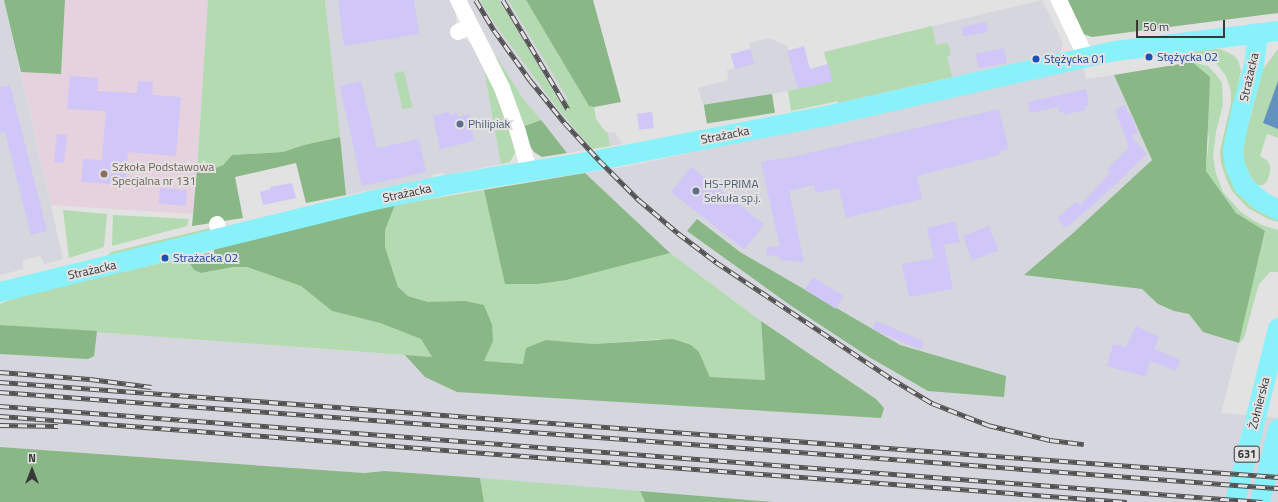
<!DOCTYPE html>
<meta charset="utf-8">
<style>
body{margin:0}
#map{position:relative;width:1278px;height:502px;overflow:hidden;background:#e2e2e3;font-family:"Titillium Web",sans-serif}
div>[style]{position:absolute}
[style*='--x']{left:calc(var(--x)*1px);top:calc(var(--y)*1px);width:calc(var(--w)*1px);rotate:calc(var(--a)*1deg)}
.built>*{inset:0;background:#d5d6de}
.education>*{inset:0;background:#e6d1df}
.green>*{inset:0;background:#b3dab0;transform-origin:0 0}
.forest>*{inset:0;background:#89b786;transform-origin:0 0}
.water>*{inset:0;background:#6392bf}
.building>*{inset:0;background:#d0c6f7;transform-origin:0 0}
.minor>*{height:16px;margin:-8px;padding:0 8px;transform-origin:8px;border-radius:8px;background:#fff}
.major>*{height:20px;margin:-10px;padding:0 10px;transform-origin:10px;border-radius:10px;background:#89f1fa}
.rail>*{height:4.5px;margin-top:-2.25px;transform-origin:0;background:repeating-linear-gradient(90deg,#e2e2e3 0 9px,#525253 0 18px);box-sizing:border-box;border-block:1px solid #525253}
.dots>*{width:11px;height:11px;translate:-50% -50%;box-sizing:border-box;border:2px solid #e2e2e3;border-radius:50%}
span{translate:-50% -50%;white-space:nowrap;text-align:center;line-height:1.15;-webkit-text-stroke:4px #e2e2e3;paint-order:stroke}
.shield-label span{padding:1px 3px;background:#e2e2e3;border:1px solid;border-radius:3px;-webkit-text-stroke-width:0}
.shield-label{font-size:11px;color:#383839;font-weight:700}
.transit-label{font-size:12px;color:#164399}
.left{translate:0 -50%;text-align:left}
.street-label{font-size:12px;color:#383839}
.service-label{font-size:12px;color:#4e5e75}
.education-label{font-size:12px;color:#785e54}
.north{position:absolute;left:12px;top:450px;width:40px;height:40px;-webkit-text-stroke:3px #e2e2e3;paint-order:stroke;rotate:0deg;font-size:11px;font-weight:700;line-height:16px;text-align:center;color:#383839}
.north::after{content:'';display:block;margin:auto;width:14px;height:18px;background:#383839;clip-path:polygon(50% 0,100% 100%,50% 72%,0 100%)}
.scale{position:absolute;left:1136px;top:20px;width:89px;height:18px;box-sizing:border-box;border:2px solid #383839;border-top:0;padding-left:5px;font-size:12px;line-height:14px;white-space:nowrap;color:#383839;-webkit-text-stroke:3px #e2e2e3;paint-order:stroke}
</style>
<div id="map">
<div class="built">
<i style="clip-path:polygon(0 0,4px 0,63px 259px,45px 264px,40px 256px,31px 258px,23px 260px,23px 269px,0 275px)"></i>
<i style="clip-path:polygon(325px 0,450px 0,456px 12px,456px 27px,460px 36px,472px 44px,483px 64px,501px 164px,445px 175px,444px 172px,432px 175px,431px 178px,346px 195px)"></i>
<i style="clip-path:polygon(466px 0,526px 0,588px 104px,594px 107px,596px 119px,604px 130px,608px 133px,615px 132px,622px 144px,567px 153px,524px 100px,495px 54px)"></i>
<i style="clip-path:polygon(1042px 0,1063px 43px,1060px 53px,838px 103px,832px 81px,809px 87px,704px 107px,698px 88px,728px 80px,727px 70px,735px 68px,731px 54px,750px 49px,749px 43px,769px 38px,787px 46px,789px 51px,810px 70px,828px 64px,824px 52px)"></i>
<i style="clip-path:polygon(1084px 68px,1086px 79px,1114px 75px,1152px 160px,1072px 234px,1025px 275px,1142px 289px,1158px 304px,1174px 311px,1189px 314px,1203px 332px,1239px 343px,1221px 413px,1278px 418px,1278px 502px,774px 502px,384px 471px,364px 473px,0 447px,0 325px,523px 364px,857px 386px,761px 321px,670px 253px,585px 173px,629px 166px)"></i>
</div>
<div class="education">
<i style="clip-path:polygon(65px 0,209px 0,193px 214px,51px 205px,21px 72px,61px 74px)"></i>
</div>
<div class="green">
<i style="clip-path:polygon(208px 0,325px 0,340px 137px,304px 145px,283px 152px,232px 155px,223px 165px,210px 170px,197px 169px)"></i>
<i style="clip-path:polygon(480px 0,499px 0,561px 104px,568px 99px,508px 0,526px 0,588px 104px,594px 107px,596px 119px,604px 130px,608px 133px,610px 146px,592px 149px,558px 109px,494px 23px)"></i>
<i style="clip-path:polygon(932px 26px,936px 45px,948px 43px,951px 55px,947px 56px,952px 77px,838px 103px,838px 101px,791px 111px,788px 91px,832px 81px,824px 52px)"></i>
<i style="clip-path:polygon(1214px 49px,1220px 49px,1233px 55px,1238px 60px,1241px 71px,1224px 149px,1236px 191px,1251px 206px,1264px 214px,1278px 218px,1278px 222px,1268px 219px,1248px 208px,1232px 191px,1226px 178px,1221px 163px,1220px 151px,1231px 103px,1231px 91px,1226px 76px,1215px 62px,1203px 55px,1175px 53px)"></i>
<i style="clip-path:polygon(1278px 49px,1278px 138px,1267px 134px,1260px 156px,1267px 160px,1270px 166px,1270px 173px,1267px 181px,1263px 185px,1257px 185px,1251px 177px,1244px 162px,1243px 145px,1263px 69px)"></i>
<i style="clip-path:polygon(495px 54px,524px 100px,541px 120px,522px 127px)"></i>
<i style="clip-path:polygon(1192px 62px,1208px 66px,1218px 77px,1222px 83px,1223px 104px,1216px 132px,1213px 156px,1216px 174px,1223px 192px,1241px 212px,1251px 219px,1262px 225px,1278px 230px,1278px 272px,1270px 272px,1259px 284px,1244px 338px,1239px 343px,1265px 232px,1236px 213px,1206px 171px,1209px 138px)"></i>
<i style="clip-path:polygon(483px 64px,499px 94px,516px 151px,510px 162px,501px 164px)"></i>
<i style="left:404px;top:71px;width:37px;height:10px;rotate:77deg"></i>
<i style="clip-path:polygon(484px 190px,506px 284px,630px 262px,670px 253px,761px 321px,765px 380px,710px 377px,699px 352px,659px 339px,593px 344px,546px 340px,523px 364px,484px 361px,446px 303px,428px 302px,408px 296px,398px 287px,385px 247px,385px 230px,395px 205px)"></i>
<i style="clip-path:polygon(63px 210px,107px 214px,104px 247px,69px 258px)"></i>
<i style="clip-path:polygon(113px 215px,189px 219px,187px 226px,112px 246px)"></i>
<i style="clip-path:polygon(214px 227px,215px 230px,105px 259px,111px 252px)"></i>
<i style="clip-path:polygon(186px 257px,194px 270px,201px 273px,233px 267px,247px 267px,301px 286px,332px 311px,380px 323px,421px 339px,432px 357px,0 325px,0 304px,20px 296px)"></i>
<i style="clip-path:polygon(480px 478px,640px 491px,645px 502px,484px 502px)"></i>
</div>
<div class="forest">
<i style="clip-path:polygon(4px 0,65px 0,61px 74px,21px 72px)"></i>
<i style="clip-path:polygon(526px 0,593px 0,621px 102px,594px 107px,589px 106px)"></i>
<i style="clip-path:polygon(1066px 0,1278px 0,1278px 13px,1092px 37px,1083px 34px)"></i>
<i style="clip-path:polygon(1192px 62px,1210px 77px,1206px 171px,1236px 213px,1265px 231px,1239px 343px,1203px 332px,1189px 314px,1174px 311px,1158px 304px,1142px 289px,1024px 275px,1072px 234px,1152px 160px,1114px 75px)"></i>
<i style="left:772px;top:94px;width:19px;height:69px;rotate:81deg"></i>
<i style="clip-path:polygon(541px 120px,567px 153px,542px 157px,534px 152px,526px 140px,522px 127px)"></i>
<i style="clip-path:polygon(340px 137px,346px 195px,306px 203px,296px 163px,235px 177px,243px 218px,192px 226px,197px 169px,210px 170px,223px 165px,232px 155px,283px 152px,304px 145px)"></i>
<i style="clip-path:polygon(585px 173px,670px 253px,566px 280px,538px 284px,505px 284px,484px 190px)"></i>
<i style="clip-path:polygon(395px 205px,385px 230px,385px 247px,398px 287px,408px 296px,428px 302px,465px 301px,484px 305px,492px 325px,493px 341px,484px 361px,523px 364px,526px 348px,546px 340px,593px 344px,673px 339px,691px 345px,699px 352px,710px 377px,765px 380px,761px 321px,876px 399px,884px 408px,881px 418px,457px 392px,425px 377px,405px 355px,432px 357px,421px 339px,380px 323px,332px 311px,301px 286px,247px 267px,233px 267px,201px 273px,194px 270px,186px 257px,214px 252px,213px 246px)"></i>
<i style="clip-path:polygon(697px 219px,740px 252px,900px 345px,1006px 376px,1004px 397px,928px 391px,869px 357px,790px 305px,687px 231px)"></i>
<i style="clip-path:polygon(0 325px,97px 331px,94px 356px,88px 359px,0 354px)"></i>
<i style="clip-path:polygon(0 447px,364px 473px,384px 471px,480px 478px,484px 502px,0 502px)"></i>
<i style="clip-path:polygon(640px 491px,774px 502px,645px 502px)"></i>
</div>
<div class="water">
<i style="clip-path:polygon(1278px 81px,1278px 129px,1263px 123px)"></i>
</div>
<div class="building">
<i style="clip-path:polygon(338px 0,414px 0,419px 34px,344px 46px)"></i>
<i style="left:986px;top:22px;width:10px;height:25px;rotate:79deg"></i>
<i style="clip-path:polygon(804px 46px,810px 69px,828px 64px,833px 81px,798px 89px,787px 51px)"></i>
<i style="left:1004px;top:48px;width:15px;height:29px;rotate:79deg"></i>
<i style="left:750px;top:49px;width:15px;height:20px;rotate:74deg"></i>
<i style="clip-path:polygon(70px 76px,98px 78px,97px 91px,137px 93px,138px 81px,153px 82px,152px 95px,181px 97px,176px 156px,128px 152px,125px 185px,81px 182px,83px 159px,102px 160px,106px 111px,67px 109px)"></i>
<i style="clip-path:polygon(361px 81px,377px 148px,419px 139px,426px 172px,362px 186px,340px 86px)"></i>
<i style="clip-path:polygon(10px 85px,47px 231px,31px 235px,5px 132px,0 133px,0 87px)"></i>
<i style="clip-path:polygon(1086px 89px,1089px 106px,1085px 107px,1085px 110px,1064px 115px,1064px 112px,1059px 113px,1058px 107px,1030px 113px,1028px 102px)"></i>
<i style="clip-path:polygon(1125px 105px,1128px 114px,1130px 113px,1138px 133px,1131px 136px,1147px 154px,1092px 206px,1065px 228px,1057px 218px,1077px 201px,1080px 205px,1110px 173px,1107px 169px,1129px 148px,1115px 110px)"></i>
<i style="clip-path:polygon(999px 109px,1009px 149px,1000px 151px,999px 155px,917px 176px,922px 199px,846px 218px,839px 188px,816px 193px,814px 185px,789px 191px,804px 262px,780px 260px,779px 256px,766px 255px,767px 246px,780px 247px,761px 162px,782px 158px,783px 159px)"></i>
<i style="clip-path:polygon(449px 112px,450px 115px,457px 113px,458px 117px,469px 114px,474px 141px,440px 149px,433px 116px)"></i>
<i style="left:652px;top:112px;width:16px;height:15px;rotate:83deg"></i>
<i style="left:57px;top:134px;width:10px;height:28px;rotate:6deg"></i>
<i style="left:691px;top:167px;width:93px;height:32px;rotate:38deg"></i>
<i style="clip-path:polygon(292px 183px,296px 198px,263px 205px,260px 192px,271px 189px,270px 187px)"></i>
<i style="left:160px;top:188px;width:27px;height:16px;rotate:4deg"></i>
<i style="clip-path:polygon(955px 221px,960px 242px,944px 245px,953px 289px,909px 297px,902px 264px,934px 258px,927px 228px)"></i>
<i style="left:989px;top:226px;width:26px;height:28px;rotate:69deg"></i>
<i style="left:813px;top:277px;width:36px;height:15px;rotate:32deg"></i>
<i style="left:876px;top:321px;width:52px;height:9px;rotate:23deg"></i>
<i style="clip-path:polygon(1136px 326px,1159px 337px,1154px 349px,1180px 360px,1176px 371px,1150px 361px,1146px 377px,1107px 366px,1113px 344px,1126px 347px)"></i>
</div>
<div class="minor">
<i style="--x:458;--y:0;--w:98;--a:63.4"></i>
<i style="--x:502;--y:88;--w:47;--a:70"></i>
<i style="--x:518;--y:132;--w:41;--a:74.2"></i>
<i style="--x:1059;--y:0;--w:63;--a:64.7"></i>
<i style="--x:458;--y:32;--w:14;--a:-25"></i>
<i style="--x:217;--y:224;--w:14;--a:78"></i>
</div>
<div class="major">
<i style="--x:1258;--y:33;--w:32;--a:97"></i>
<i style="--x:1254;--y:65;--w:49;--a:105.5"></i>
<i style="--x:1241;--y:112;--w:40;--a:102"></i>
<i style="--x:1233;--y:151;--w:15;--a:82"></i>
<i style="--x:1235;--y:166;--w:22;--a:66"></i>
<i style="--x:1244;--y:186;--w:23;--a:41"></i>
<i style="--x:1261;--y:201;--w:19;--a:28"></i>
<i style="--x:0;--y:292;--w:381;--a:-13.8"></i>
<i style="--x:370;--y:201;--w:83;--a:-11.9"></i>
<i style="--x:451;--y:184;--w:150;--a:-9.2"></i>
<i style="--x:599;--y:160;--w:240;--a:-11"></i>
<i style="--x:835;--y:114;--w:287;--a:-12.7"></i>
<i style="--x:1115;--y:51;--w:164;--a:-7"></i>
<i style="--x:1235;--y:502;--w:179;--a:-76.1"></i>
<i style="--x:1260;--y:502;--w:75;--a:-76.1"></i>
</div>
<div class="rail">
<i style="--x:476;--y:0;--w:35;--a:59"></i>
<i style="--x:494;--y:30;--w:62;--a:54.2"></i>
<i style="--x:530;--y:80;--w:55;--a:50.9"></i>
<i style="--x:565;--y:123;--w:50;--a:47.4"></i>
<i style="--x:599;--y:160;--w:57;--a:45"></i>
<i style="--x:639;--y:200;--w:51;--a:40.2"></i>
<i style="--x:678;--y:233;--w:48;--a:37.3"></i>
<i style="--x:716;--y:262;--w:211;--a:33.6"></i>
<i style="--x:892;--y:379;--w:47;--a:31"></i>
<i style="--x:932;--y:403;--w:60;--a:21.4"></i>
<i style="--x:988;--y:425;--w:64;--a:13.6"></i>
<i style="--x:1050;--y:440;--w:34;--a:7"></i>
<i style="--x:503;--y:0;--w:127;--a:59.2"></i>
<i style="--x:0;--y:372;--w:90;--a:4.4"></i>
<i style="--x:90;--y:379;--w:62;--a:7.5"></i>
<i style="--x:0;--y:382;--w:1282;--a:4.25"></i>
<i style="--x:0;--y:392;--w:1282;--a:4.3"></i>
<i style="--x:0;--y:406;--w:1266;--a:4.35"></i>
<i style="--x:0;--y:416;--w:1130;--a:4.36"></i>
<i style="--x:0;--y:425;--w:58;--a:1"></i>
</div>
<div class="dots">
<i style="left:1149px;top:57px;background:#1a4fb4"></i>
<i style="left:1036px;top:59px;background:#1a4fb4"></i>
<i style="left:460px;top:124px;background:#5c6f8a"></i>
<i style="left:104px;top:174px;background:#8d6e63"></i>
<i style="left:696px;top:191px;background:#5c6f8a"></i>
<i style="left:165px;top:258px;background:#1a4fb4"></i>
</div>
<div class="shield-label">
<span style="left:1247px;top:454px">631</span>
</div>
<div class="transit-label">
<span class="left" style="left:1157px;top:57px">Stężycka 02</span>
<span class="left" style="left:1044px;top:59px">Stężycka 01</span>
<span class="left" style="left:173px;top:258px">Strażacka 02</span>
</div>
<div class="street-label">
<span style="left:1249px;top:77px;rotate:-77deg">Strażacka</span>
<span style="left:725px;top:135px;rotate:-11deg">Strażacka</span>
<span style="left:407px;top:193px;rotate:-12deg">Strażacka</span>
<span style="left:92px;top:270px;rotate:-13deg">Strażacka</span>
<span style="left:1259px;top:403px;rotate:-76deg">Żołnierska</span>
</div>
<div class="service-label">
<span class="left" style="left:468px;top:124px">Philipiak</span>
<span class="left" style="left:704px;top:191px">HS-PRIMA<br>Sekuła sp.j.</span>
</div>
<div class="education-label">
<span class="left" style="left:112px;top:174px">Szkoła Podstawowa<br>Specjalna nr 131</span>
</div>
<div class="north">N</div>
<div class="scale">50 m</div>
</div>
